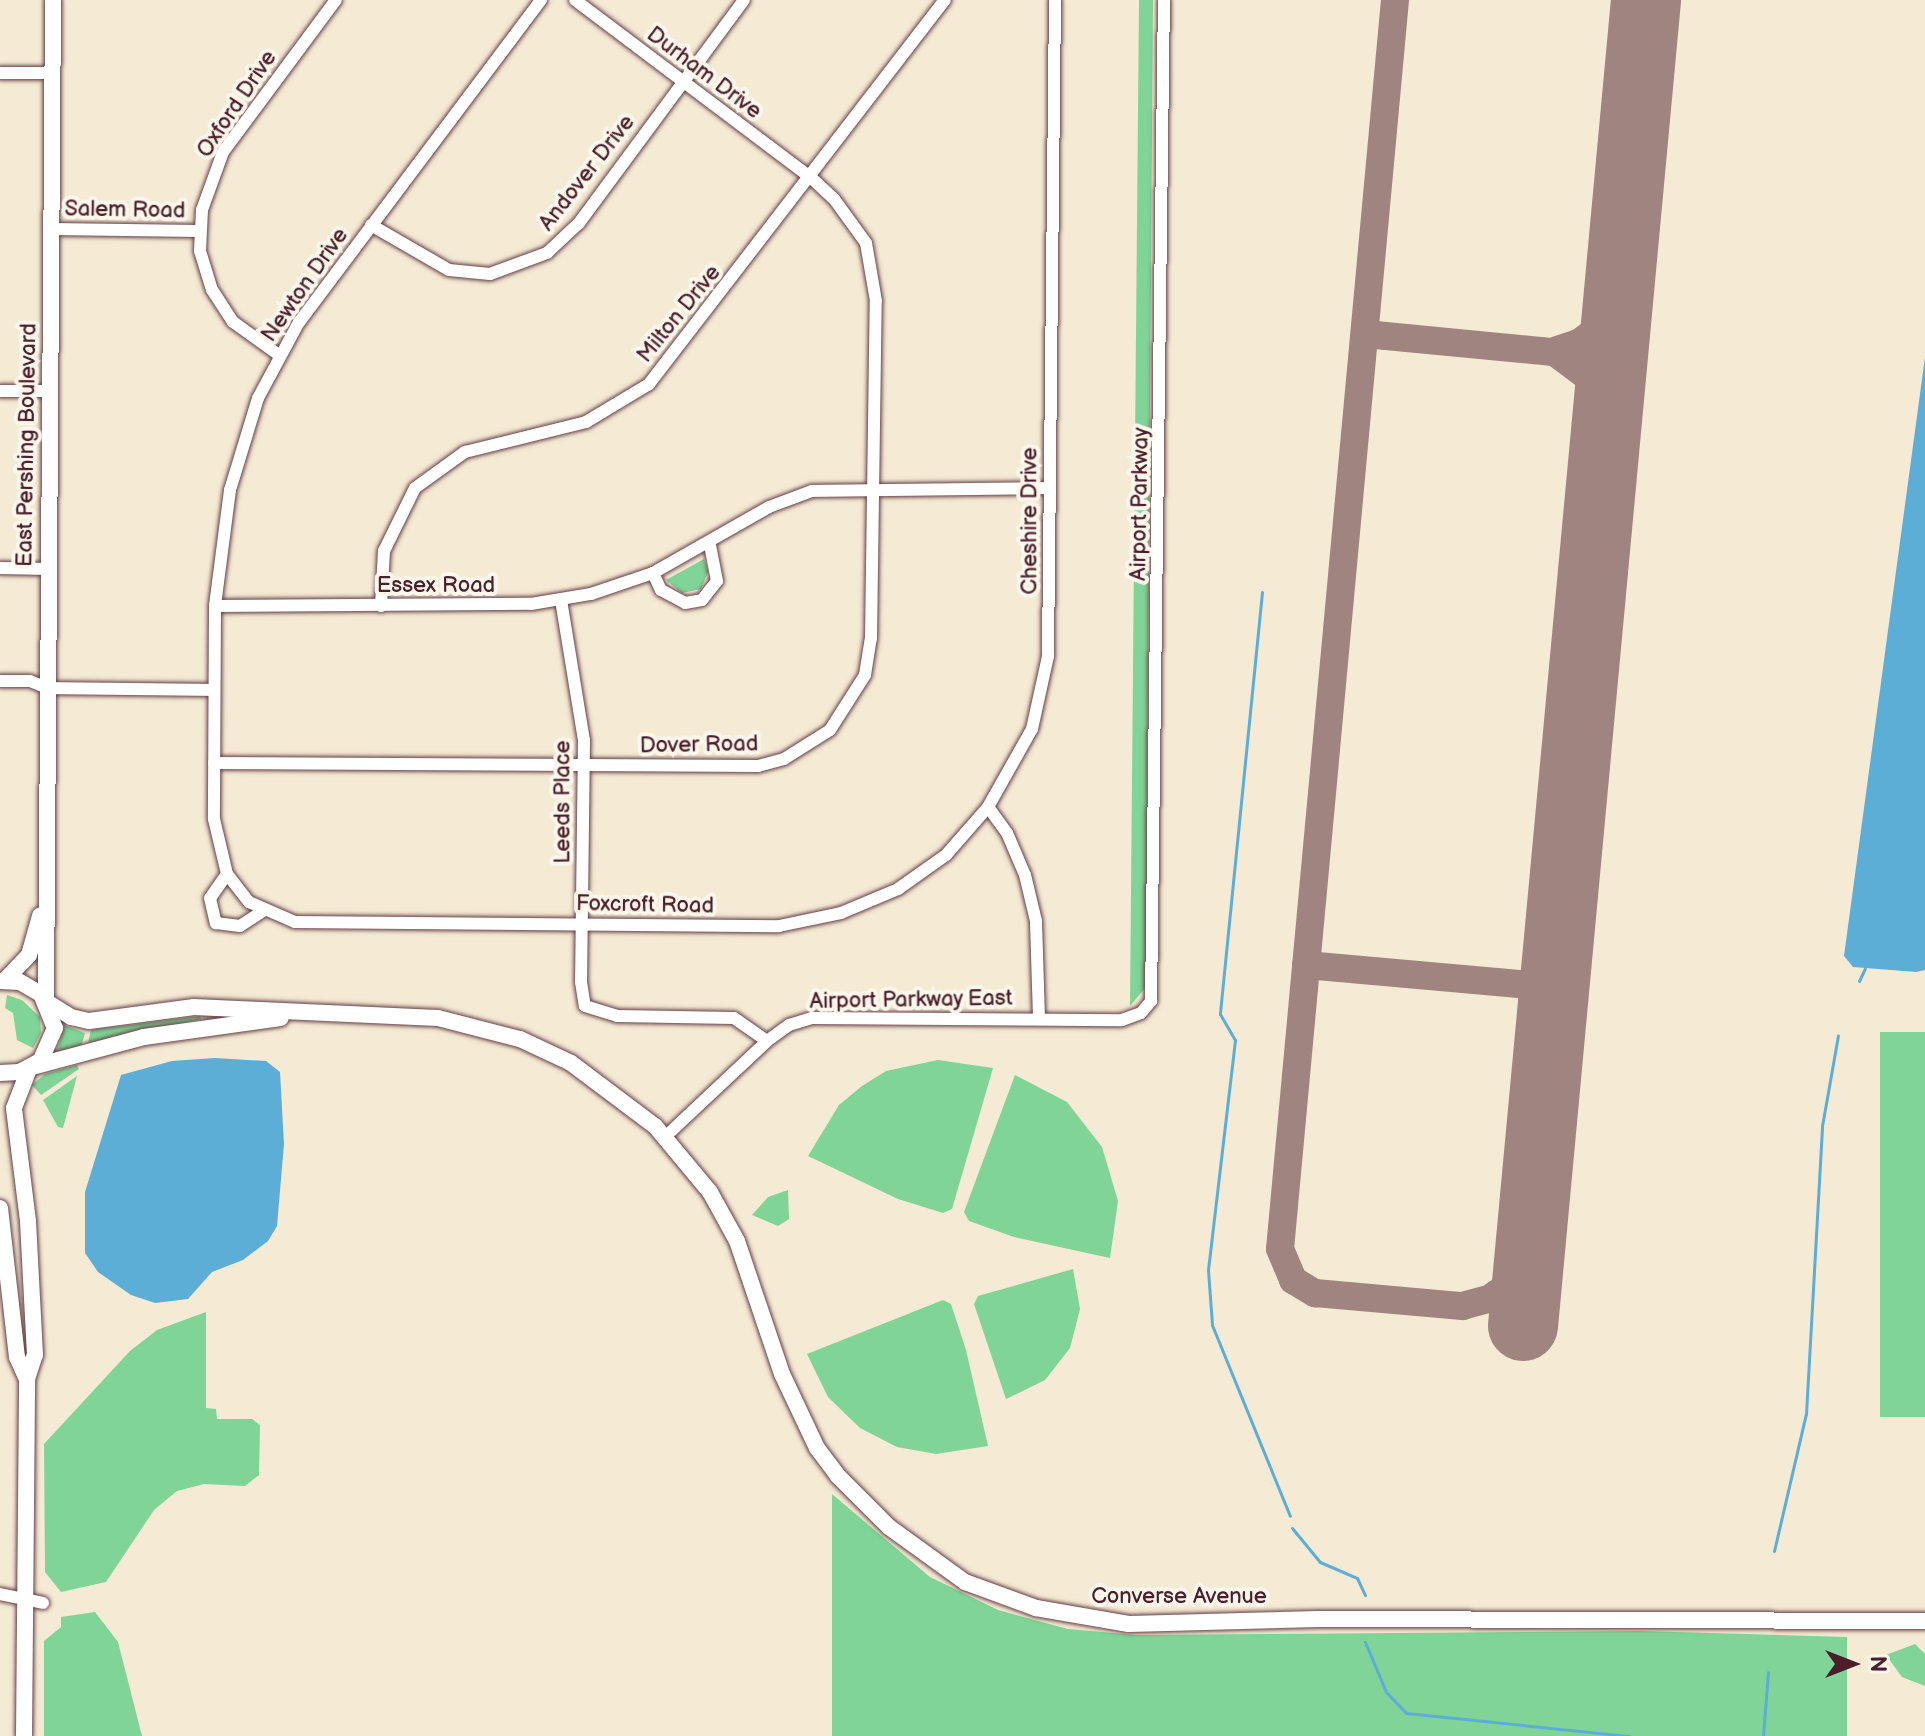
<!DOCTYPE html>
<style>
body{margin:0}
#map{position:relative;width:1925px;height:1736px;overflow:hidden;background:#f5ead4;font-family:"Balsamiq Sans",sans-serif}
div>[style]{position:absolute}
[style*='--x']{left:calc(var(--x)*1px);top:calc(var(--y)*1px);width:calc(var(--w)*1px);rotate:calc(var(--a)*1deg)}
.green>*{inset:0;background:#80d497;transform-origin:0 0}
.water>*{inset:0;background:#5caed7}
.stream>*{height:3px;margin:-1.5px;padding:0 1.5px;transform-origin:1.5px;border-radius:1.5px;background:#5caed7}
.taxiway>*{height:28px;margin:-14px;padding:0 14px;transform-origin:14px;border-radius:14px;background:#a08480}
.runway>*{height:70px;margin:-35px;padding:0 35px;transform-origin:35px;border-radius:35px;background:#a08480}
.roads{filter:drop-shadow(0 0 2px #643d44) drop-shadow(0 0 2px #643d44)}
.minor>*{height:12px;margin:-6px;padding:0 6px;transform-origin:6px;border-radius:6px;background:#fff}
.major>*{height:16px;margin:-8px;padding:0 8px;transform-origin:8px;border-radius:8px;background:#fff}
span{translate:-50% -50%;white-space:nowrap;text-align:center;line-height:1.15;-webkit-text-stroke:8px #fbf7ec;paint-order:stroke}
.street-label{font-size:22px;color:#4a1f2b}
.north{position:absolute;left:1813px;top:1624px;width:80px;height:80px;-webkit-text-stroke:6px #fbf7ec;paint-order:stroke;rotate:90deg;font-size:22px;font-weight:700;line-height:32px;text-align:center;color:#4a1f2b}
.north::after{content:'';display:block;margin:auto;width:28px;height:36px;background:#4a1f2b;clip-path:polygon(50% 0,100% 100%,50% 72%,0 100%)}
</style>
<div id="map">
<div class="green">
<i style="clip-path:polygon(1139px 0,1153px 0,1146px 946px,1145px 988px,1130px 1006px)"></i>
<i style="clip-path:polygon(704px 559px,708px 572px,701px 589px,682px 593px,666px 580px)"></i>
<i style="clip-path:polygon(7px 995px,22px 1000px,40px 1017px,41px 1033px,33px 1048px,17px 1040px,13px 1013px,5px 1008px)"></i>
<i style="clip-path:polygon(200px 1016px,201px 1019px,88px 1043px,91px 1030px)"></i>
<i style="clip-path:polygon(64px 1025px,85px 1033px,81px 1047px,57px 1052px)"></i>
<i style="left:1880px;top:1032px;width:45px;height:385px"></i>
<i style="clip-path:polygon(938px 1060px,993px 1068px,952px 1209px,943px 1213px,898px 1199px,808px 1156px,839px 1105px,862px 1086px,886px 1071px)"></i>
<i style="clip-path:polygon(77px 1065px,79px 1069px,41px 1095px,32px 1085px,45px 1074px)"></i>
<i style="clip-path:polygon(1015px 1075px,1067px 1102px,1102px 1147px,1118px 1201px,1110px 1258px,1014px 1237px,969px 1221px,964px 1212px)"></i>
<i style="clip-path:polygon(77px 1076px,63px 1128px,58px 1127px,43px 1100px)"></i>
<i style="clip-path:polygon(788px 1190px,789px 1219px,778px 1226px,752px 1215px,768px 1197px)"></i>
<i style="clip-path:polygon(1073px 1269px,1080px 1309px,1070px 1348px,1045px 1380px,1006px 1399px,974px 1304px,978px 1296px)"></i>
<i style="clip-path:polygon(943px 1300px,951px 1304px,966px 1350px,988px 1446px,936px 1454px,897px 1447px,860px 1428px,828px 1397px,807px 1354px)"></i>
<i style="clip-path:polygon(206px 1312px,206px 1408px,216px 1409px,217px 1419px,252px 1419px,260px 1425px,259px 1475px,245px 1486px,204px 1484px,177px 1491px,154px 1510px,106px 1582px,61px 1592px,45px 1572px,44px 1444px,130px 1351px,157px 1330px)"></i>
<i style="clip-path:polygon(832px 1494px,930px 1577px,998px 1610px,1068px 1629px,1136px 1635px,1640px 1631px,1847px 1637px,1847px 1736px,832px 1736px)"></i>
<i style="clip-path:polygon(95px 1612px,118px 1642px,142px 1736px,44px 1736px,44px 1641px,61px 1627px,61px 1617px)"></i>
<i style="clip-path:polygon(1915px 1644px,1925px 1654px,1925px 1686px,1902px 1677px,1886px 1655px)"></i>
</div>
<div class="water">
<i style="clip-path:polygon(1925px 357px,1925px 970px,1916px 972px,1853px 967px,1844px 956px)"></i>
<i style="clip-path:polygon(215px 1058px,266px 1061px,280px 1072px,284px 1144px,277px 1226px,268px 1241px,243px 1260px,212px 1272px,188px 1299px,155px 1303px,131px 1295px,98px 1272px,85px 1253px,85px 1192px,121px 1075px,172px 1061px)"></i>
</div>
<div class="stream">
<i style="--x:1262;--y:592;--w:424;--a:95.7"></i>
<i style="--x:1220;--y:1014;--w:30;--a:60"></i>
<i style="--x:1235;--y:1040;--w:232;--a:96.7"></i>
<i style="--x:1208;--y:1270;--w:55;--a:85.8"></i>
<i style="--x:1212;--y:1325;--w:206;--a:67.8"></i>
<i style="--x:1859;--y:981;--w:14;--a:-65"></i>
<i style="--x:1292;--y:1528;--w:44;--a:50.5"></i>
<i style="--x:1320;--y:1562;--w:40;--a:23.4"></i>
<i style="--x:1357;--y:1578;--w:19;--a:65"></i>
<i style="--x:1774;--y:1551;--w:141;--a:-76.9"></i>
<i style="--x:1806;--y:1414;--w:288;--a:-86.8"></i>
<i style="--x:1822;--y:1126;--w:92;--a:-80"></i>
<i style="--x:1365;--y:1642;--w:54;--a:67.2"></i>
<i style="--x:1386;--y:1692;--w:29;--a:46"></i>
<i style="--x:1406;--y:1713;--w:225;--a:5.9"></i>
<i style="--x:1763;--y:1736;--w:64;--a:-85.5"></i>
</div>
<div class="taxiway">
<i style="--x:1395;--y:0;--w:1254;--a:95.26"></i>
<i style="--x:1280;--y:1249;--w:34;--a:67"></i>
<i style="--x:1293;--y:1280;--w:26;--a:31"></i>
<i style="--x:1315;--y:1293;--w:148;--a:5.1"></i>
<i style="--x:1462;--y:1306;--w:28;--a:-15"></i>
<i style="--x:1489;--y:1299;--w:24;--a:-35"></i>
<i style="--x:1509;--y:1285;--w:23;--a:-56"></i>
<i style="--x:1522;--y:1266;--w:38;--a:-75"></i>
<i style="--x:1365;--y:334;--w:249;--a:5.5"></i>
<i style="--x:1557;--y:350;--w:23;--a:-18"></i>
<i style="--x:1579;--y:343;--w:26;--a:-37"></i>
<i style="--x:1600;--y:327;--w:45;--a:-65.1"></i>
<i style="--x:1556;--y:353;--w:45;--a:36.9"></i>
<i style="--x:1592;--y:380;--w:48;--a:73.1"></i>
<i style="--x:1306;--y:965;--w:226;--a:5.1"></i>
<i style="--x:1531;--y:985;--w:25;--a:-32"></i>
<i style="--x:1552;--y:972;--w:22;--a:-74"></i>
</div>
<div class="runway">
<i style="--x:1523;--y:1326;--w:1332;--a:-84.7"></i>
</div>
<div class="roads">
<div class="minor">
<i style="--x:541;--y:0;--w:403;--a:126.9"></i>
<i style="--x:299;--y:322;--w:86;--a:118.3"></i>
<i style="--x:258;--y:398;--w:96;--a:106.9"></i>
<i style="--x:230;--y:490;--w:117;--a:97.4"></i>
<i style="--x:215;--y:606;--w:213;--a:90.3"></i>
<i style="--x:214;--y:819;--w:57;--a:76.7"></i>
<i style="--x:227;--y:874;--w:36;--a:52"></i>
<i style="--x:249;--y:902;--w:50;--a:23.5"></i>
<i style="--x:295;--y:922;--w:484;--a:0.5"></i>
<i style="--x:779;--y:926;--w:63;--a:-11.8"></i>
<i style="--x:841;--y:913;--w:62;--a:-22.8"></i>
<i style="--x:898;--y:889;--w:59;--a:-35.3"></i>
<i style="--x:946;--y:855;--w:64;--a:-48.8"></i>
<i style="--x:0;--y:73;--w:52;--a:0"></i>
<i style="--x:371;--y:225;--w:90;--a:30"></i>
<i style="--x:449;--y:270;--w:41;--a:5.6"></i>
<i style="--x:490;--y:274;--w:61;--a:-20.2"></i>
<i style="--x:547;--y:253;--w:44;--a:-43.2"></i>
<i style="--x:579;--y:223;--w:277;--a:-53.5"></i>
<i style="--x:51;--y:229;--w:148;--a:0.8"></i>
<i style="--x:279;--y:355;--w:57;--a:-144.3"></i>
<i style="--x:233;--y:322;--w:38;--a:-123"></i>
<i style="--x:212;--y:290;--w:41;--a:-107.1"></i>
<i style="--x:200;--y:251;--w:41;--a:-87.2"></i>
<i style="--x:202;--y:210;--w:62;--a:-70.1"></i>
<i style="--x:223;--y:152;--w:189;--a:-53.4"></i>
<i style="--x:0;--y:391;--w:50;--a:0"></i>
<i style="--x:0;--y:568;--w:48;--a:1.2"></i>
<i style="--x:653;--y:573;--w:133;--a:-29.6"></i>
<i style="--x:769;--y:507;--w:46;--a:-20.4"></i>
<i style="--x:812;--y:491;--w:238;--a:-0.7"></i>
<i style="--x:561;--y:600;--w:142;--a:80.7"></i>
<i style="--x:584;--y:740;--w:242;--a:90.7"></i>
<i style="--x:581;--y:982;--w:24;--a:81"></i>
<i style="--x:585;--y:1006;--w:34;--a:17"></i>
<i style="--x:617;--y:1016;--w:117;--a:1"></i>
<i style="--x:734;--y:1018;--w:40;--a:34.9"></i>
<i style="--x:215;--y:606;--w:316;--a:-0.4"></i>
<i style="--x:531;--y:604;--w:61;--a:-9.5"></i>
<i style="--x:591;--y:594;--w:65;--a:-18.7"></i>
<i style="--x:653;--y:573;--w:19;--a:65"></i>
<i style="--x:661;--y:590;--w:27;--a:28"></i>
<i style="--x:685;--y:603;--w:17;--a:-10"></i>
<i style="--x:702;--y:600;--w:24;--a:-52"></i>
<i style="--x:717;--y:581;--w:38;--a:-101"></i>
<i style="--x:381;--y:606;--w:55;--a:-86.9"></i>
<i style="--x:384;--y:551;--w:70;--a:-63.8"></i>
<i style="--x:415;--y:488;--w:62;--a:-35.8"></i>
<i style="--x:465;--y:452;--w:125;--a:-13.9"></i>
<i style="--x:586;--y:422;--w:74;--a:-31.1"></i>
<i style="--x:649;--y:384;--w:485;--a:-52.4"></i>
<i style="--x:0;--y:681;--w:30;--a:0"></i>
<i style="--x:30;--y:681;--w:18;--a:22"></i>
<i style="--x:47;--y:688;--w:167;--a:0.7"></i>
<i style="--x:214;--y:763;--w:544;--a:0.32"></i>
<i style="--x:758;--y:766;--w:27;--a:-15"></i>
<i style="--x:784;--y:759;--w:54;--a:-32.2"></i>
<i style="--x:830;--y:730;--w:65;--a:-57.5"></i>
<i style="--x:865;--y:675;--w:36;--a:-81"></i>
<i style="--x:871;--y:639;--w:338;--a:-89.2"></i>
<i style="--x:876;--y:301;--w:59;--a:-99.8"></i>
<i style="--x:866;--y:243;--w:54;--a:-126"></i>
<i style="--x:834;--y:199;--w:33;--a:-137"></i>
<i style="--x:810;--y:177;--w:294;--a:-143"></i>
<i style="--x:227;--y:874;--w:29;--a:125"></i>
<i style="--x:210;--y:898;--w:26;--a:77"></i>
<i style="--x:216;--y:923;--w:24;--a:7"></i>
<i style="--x:240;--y:926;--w:27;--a:-33"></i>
<i style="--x:1039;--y:1018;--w:97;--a:-91.8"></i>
<i style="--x:1036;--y:921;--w:47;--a:-103.4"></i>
<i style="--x:1025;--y:875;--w:46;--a:-113.2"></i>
<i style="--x:1007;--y:833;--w:32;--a:-126"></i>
<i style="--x:988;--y:807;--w:90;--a:-60.6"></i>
<i style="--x:1032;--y:729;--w:75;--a:-77.6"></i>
<i style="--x:1048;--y:656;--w:656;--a:-89.39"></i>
<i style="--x:666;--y:1136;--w:139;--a:-43.2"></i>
<i style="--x:767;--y:1041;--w:27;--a:-36"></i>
<i style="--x:789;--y:1025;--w:24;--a:-17"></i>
<i style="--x:812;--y:1018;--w:310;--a:0.4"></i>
<i style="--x:1122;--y:1020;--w:20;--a:-20"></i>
<i style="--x:1141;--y:1013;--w:16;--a:-50"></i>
<i style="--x:1151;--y:1001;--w:1001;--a:-89.26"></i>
<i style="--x:0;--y:1594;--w:44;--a:11.8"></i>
</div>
<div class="major">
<i style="--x:0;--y:981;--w:20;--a:3"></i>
<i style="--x:20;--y:982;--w:24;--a:30"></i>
<i style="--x:41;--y:994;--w:37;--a:68"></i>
<i style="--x:55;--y:1028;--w:36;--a:114"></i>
<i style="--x:40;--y:1061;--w:24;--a:152"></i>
<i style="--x:19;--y:1072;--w:19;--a:177"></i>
<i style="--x:4;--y:981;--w:36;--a:-46"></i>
<i style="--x:29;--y:955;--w:41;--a:-74.2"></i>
<i style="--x:46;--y:1001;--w:1001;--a:-89.6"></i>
<i style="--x:47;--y:1002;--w:28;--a:32"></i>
<i style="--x:71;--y:1017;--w:18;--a:13"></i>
<i style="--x:89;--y:1021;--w:106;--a:-7.6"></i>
<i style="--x:194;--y:1007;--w:244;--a:2.6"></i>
<i style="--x:438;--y:1018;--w:85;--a:14.4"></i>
<i style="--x:520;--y:1039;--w:56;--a:25.2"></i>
<i style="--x:571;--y:1063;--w:105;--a:36.9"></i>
<i style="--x:655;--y:1126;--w:86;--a:50.2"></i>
<i style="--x:710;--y:1192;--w:56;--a:61.1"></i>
<i style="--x:737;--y:1241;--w:140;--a:71.3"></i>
<i style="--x:782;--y:1374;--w:82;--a:64.7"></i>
<i style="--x:817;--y:1448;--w:34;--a:53"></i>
<i style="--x:837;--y:1475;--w:74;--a:45"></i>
<i style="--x:889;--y:1527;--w:94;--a:35.9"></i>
<i style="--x:965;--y:1582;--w:76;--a:20.1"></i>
<i style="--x:1036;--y:1608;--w:94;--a:9.8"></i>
<i style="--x:1129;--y:1624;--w:189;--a:-1.5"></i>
<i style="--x:1318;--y:1619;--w:607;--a:0.19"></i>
<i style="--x:32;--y:1067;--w:116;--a:-15"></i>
<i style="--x:144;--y:1037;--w:138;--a:-7.9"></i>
<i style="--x:0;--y:1208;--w:150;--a:83.5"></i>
<i style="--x:17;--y:1357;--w:24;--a:66"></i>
<i style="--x:24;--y:1736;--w:357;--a:-89.5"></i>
<i style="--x:27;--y:1379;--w:25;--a:-72"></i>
<i style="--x:35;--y:1355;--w:134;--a:-93"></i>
<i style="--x:28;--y:1221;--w:114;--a:-97.1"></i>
<i style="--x:14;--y:1108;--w:42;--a:-69"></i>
</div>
</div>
<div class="street-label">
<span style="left:704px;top:73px;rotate:37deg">Durham Drive</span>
<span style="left:237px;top:104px;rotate:-56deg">Oxford Drive</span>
<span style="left:587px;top:173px;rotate:-52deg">Andover Drive</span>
<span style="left:125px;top:210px;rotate:1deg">Salem Road</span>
<span style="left:305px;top:285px;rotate:-55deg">Newton Drive</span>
<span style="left:679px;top:314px;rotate:-51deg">Milton Drive</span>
<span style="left:27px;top:445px;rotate:-89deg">East Pershing Boulevard</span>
<span style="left:1140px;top:504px;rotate:-89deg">Airport Parkway</span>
<span style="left:1030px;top:521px;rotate:-90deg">Cheshire Drive</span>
<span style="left:436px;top:586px">Essex Road</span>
<span style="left:699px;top:745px;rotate:-1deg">Dover Road</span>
<span style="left:563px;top:802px;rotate:-90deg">Leeds Place</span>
<span style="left:645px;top:905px;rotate:1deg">Foxcroft Road</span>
<span style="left:911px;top:1000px;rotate:-1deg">Airport Parkway East</span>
<span style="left:1179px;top:1597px">Converse Avenue</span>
</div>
<div class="north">N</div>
</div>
